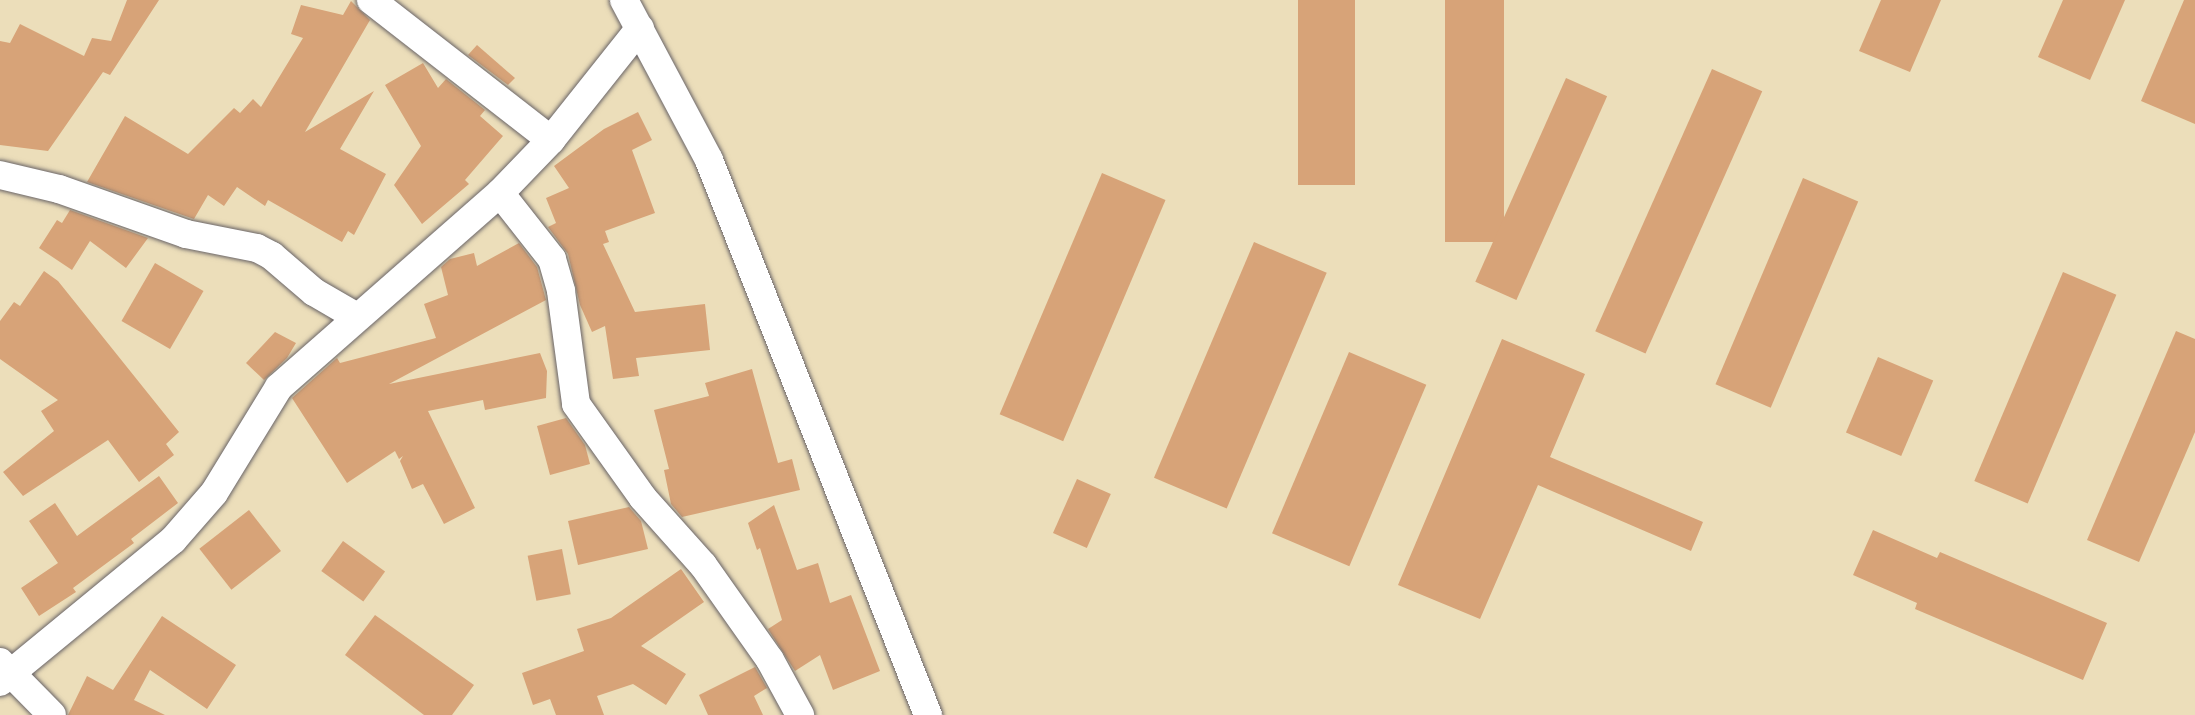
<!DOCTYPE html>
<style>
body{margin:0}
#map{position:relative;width:2195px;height:715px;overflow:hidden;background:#ecdeba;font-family:"Indie Flower",sans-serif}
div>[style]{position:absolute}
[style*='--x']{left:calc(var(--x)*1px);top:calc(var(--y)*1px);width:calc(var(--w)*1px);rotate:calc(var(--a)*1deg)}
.building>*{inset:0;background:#d7a378;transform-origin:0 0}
.roads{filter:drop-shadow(0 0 2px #696467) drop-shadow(0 0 2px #696467)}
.minor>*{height:28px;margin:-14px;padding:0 14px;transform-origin:14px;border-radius:14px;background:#fff}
span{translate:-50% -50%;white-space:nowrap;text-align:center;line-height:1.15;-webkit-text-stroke:4.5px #fcf5e5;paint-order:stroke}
</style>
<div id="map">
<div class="building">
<i style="clip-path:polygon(127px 0,159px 0,110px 75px,103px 72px,48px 151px,0 145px,0 41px,10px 43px,20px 24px,84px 56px,92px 38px,111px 41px)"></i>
<i style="left:1298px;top:0;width:57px;height:185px"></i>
<i style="left:1445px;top:0;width:59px;height:242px"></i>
<i style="clip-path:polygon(1881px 0,1941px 0,1910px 72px,1859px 51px)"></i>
<i style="clip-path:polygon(2063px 0,2125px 0,2090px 80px,2038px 57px)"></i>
<i style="clip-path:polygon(2184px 0,2195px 0,2195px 124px,2141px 101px)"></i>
<i style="clip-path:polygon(351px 1px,370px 20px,305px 132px,374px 91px,340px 149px,386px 174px,354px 235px,348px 231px,342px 242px,268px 200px,265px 206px,237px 187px,224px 206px,208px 195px,194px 219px,87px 182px,125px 116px,188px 154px,234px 108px,240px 113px,253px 99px,261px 107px,303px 38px,291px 34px,301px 5px,343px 15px)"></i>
<i style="clip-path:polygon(477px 45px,515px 78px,508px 85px,468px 55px)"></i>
<i style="clip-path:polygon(423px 63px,438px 88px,446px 79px,485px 110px,480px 116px,503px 136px,465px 180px,469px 184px,422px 224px,394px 185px,421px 146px,385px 85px)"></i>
<i style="left:1712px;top:69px;width:55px;height:287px;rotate:24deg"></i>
<i style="left:1566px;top:78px;width:45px;height:223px;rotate:24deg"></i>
<i style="clip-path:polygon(638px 112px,652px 140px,632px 150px,655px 213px,605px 231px,609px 242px,603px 244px,635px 312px,705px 304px,710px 350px,636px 358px,639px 376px,613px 379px,605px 326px,592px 332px,580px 305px,568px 254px,548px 227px,556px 223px,546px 198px,569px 188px,554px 166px,604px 129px)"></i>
<i style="left:1102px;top:173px;width:69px;height:262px;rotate:23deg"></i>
<i style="left:1803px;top:178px;width:60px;height:224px;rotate:23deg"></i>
<i style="clip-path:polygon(70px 210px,148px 238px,126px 268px,90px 241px,72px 270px,39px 248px,57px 220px,62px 223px)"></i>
<i style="left:1254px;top:242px;width:79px;height:256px;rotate:23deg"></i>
<i style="clip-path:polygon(519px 243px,537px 267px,546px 300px,389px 384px,540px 353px,547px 371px,546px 398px,485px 410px,483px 400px,428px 411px,475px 508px,444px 524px,423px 484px,412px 489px,400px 461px,403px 456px,399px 459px,395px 451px,347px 483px,292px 398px,337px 358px,340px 363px,436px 338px,424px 304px,448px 295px,441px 267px,450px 259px,474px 253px,477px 266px)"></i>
<i style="left:155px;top:263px;width:56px;height:67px;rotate:30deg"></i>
<i style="clip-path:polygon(44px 271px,58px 281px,179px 432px,166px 444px,174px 455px,139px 482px,108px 440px,23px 496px,3px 472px,54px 431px,41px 411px,58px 400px,0 359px,0 321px,14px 302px,20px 306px)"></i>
<i style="left:2063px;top:272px;width:58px;height:227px;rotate:23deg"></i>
<i style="clip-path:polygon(2176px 331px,2195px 339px,2195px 432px,2139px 562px,2087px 540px)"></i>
<i style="clip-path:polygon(275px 332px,296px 343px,287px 358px,264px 380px,246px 363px)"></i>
<i style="clip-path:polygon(1502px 339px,1585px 374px,1550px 457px,1703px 522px,1691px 551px,1538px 485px,1480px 619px,1398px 585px)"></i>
<i style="left:1349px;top:352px;width:84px;height:197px;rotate:23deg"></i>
<i style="left:1878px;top:357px;width:60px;height:82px;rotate:23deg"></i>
<i style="clip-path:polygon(752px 369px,778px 463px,792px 459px,800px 490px,682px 517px,671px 504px,664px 470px,669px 469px,654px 410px,709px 396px,705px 383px)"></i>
<i style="clip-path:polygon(566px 418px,585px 445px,590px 464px,550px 475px,537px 426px)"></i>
<i style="clip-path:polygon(159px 476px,178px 503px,131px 539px,134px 543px,73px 588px,76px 592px,39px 616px,21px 588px,58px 563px,29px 521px,55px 503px,77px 536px)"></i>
<i style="left:1077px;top:479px;width:37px;height:59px;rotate:24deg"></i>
<i style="clip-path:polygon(774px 505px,797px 570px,818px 563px,830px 603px,851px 595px,880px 671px,833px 690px,820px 655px,795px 671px,768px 629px,782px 620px,760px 548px,757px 550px,748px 523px)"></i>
<i style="clip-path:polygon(629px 507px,641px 521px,648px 549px,578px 565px,568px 521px)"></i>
<i style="left:249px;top:510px;width:52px;height:63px;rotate:52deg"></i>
<i style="clip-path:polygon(1873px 530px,1937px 558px,1940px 552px,2107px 623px,2083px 680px,1915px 609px,1917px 603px,1853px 575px)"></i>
<i style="left:343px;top:541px;width:52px;height:37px;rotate:36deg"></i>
<i style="left:562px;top:549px;width:46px;height:35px;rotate:79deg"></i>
<i style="clip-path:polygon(681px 569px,704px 602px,641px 646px,686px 674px,666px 705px,633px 684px,597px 696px,604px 715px,556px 715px,550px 699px,533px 705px,522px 673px,584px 651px,577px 629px,611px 618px)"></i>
<i style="clip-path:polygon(375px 615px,474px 685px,452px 715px,424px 715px,345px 655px)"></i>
<i style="clip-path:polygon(162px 616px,236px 665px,207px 709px,150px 670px,134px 700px,165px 715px,68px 715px,87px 676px,113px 690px)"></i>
<i style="clip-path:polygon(755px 667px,767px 688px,754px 696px,763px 715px,708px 715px,699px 695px)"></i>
</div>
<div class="roads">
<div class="minor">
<i style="--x:371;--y:0;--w:228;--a:37.9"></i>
<i style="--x:624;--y:0;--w:181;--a:62"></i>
<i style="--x:709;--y:160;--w:597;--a:68.47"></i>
<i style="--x:0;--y:175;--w:61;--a:13.3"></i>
<i style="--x:59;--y:189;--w:135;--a:19.5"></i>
<i style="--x:186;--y:234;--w:72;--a:11.2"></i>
<i style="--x:257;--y:248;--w:17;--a:28"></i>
<i style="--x:272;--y:256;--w:55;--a:40.6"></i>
<i style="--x:314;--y:292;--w:50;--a:30.2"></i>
<i style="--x:500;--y:193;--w:84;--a:51.8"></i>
<i style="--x:552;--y:259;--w:33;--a:74"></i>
<i style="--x:561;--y:291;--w:114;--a:82.4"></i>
<i style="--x:576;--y:404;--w:115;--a:54.5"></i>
<i style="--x:643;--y:498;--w:90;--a:48.2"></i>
<i style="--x:703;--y:565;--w:116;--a:54.8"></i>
<i style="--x:770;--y:660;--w:63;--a:61.4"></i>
<i style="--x:0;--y:662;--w:74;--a:45.5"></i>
<i style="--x:0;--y:682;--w:224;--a:-39.4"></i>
<i style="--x:173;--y:540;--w:62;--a:-48.9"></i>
<i style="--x:214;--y:493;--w:124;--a:-58.5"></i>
<i style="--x:279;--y:387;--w:294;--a:-41.3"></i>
<i style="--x:500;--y:193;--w:74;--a:-46.1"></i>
<i style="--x:551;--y:140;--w:143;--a:-51.5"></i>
</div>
</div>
</div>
